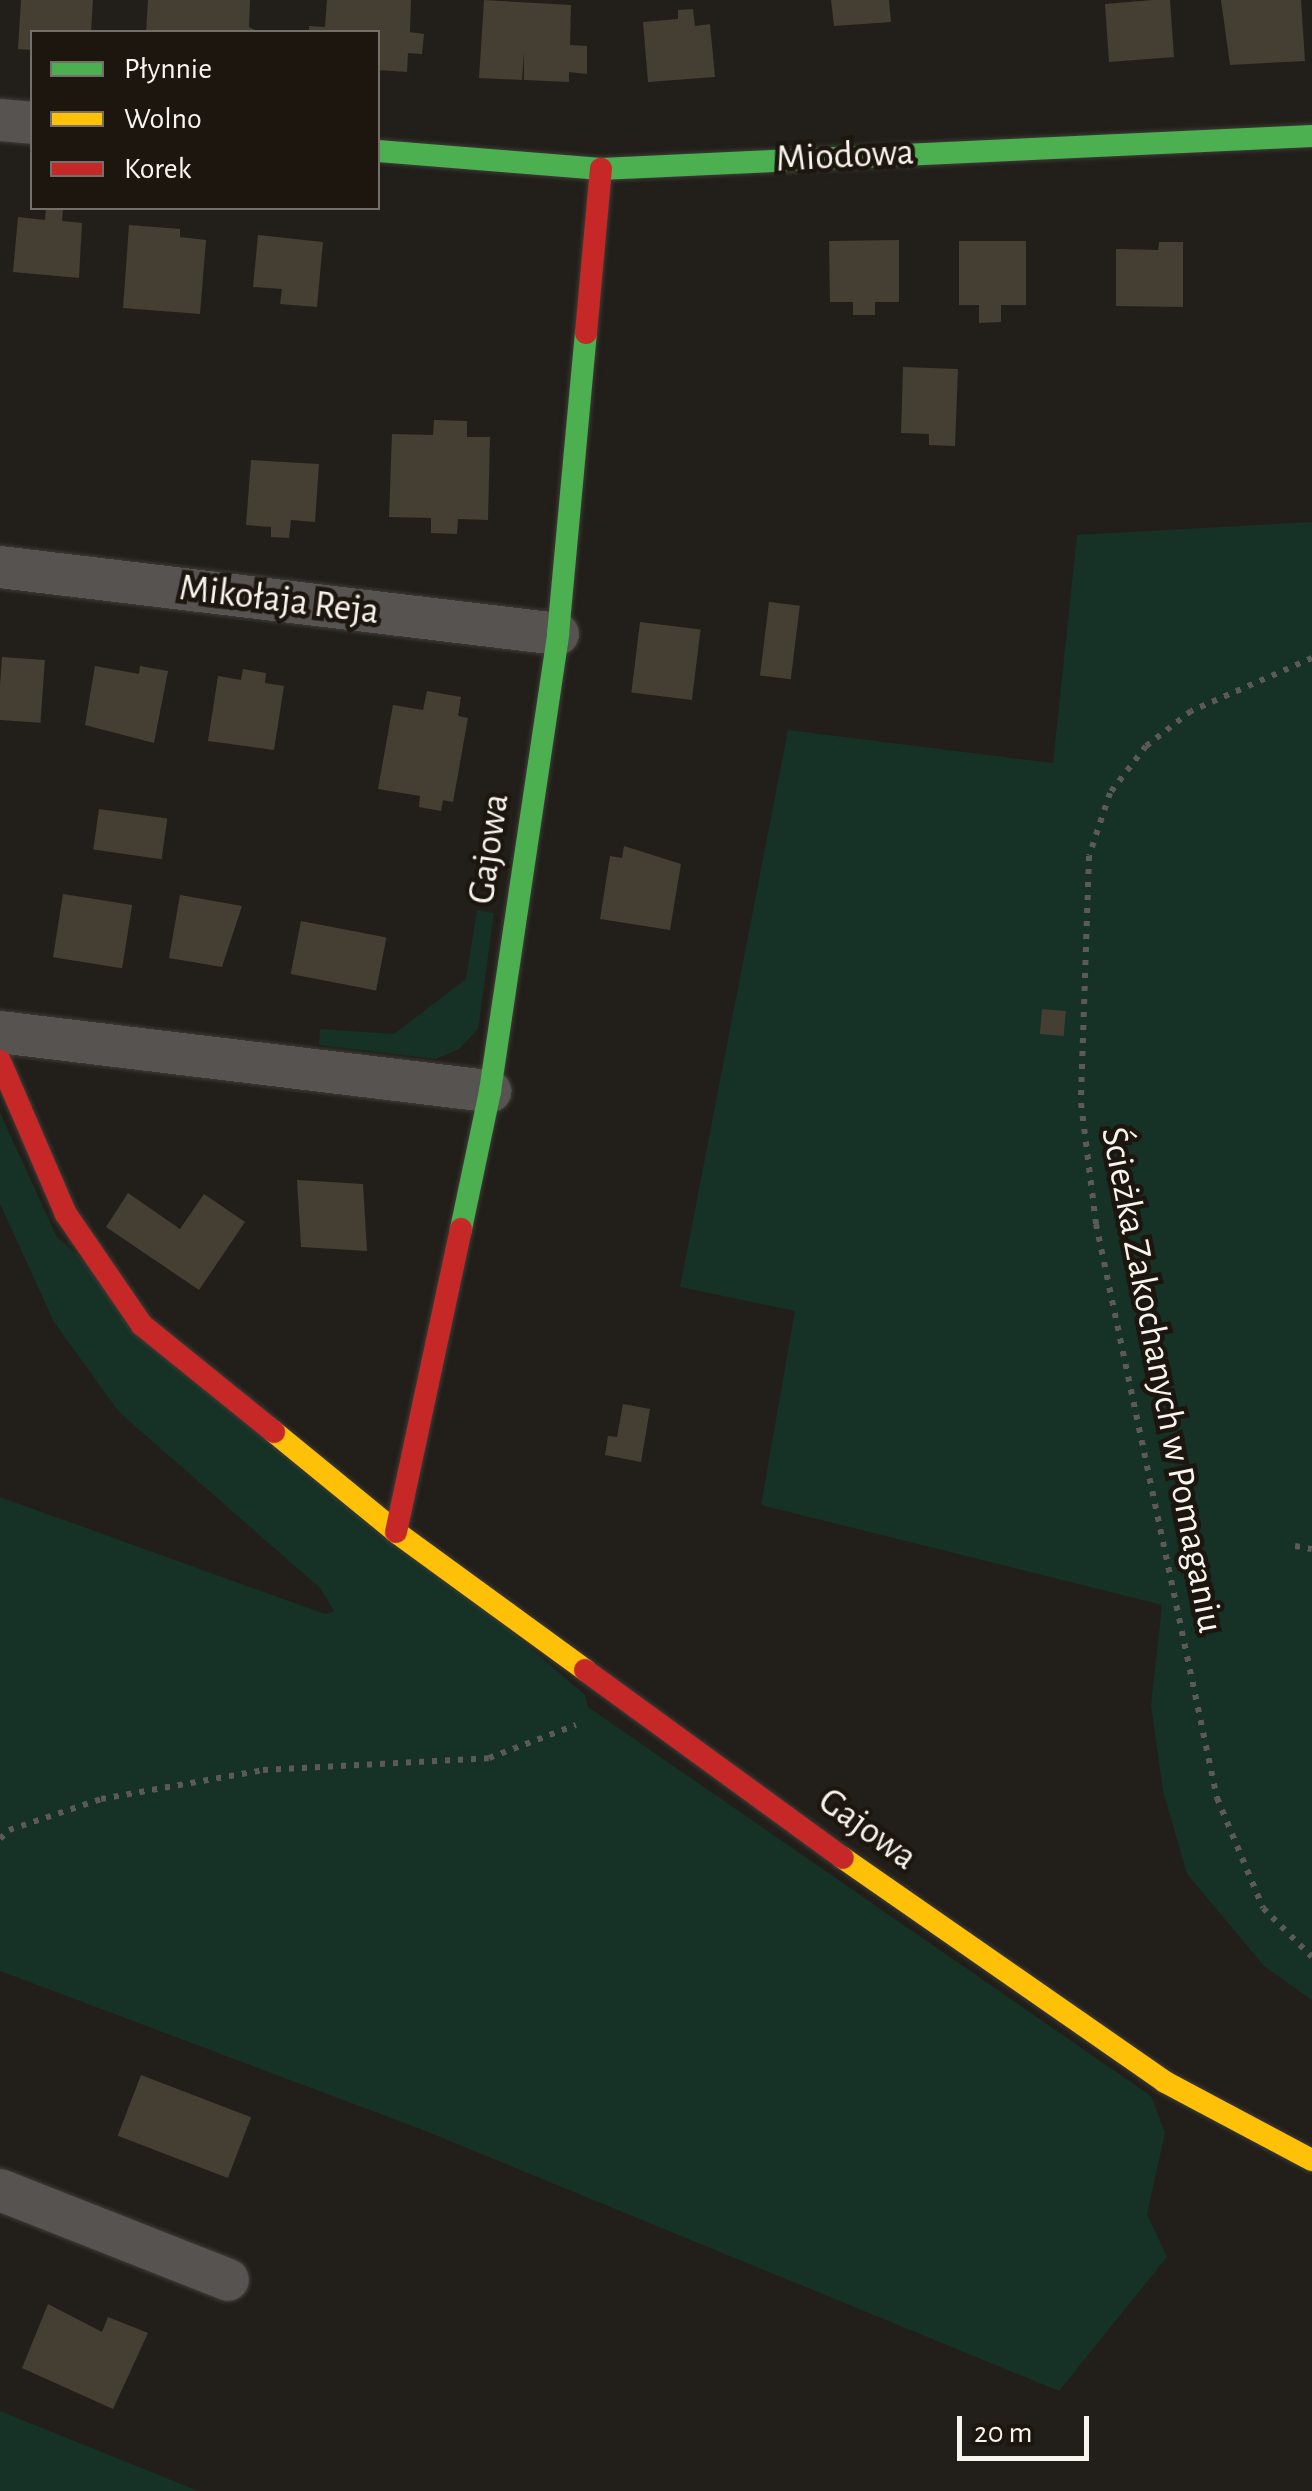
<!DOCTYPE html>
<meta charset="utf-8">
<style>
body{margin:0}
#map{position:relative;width:1312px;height:2491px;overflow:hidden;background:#221f1a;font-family:"Alegreya Sans",sans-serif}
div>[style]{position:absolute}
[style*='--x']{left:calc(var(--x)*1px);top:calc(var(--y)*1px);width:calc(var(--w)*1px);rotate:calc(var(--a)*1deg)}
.green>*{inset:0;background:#163125}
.building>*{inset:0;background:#453e33;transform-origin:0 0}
.path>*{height:6px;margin-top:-3px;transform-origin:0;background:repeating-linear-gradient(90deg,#5c5a56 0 5px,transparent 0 13px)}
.roads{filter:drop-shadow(0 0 2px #3e3c38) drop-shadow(0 0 2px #3e3c38)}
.street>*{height:42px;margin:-21px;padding:0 21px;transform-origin:21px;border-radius:21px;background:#565350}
.fast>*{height:22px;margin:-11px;padding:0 11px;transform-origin:11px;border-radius:11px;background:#4caf50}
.slow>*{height:22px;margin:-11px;padding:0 11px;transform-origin:11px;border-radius:11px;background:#ffc107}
.jam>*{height:22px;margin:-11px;padding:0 11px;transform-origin:11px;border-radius:11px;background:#c62828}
span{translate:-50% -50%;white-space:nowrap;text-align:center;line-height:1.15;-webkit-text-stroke:9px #1c160e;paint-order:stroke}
.street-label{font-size:38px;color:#f8f4ee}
.legend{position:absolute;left:30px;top:30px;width:350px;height:180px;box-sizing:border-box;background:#1c160e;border:2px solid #746f68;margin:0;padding:12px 18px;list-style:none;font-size:30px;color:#f8f4ee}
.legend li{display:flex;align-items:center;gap:20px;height:50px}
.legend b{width:50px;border:2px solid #746f68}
.scale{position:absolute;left:957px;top:2416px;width:132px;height:45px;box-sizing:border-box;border:5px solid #f8f4ee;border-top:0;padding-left:12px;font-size:30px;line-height:35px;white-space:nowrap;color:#f8f4ee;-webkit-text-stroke:8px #1c160e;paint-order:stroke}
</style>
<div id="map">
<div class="green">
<i style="clip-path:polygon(1312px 522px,1312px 2000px,1264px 1966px,1187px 1874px,1163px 1791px,1151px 1705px,1162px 1605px,761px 1505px,795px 1311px,680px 1287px,788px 730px,1053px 763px,1077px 535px)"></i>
<i style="clip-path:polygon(477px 910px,494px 913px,478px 1029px,459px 1049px,436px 1059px,319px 1045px,320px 1029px,394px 1034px,466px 979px)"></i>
<i style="clip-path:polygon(0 1113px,57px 1237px,585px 1695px,588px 1707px,1151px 2096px,1165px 2133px,1147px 2214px,1167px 2257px,1059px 2391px,418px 2128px,0 1971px,0 1497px,325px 1614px,334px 1611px,320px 1588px,119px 1412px,54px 1322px,0 1204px)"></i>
<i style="clip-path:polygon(0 2411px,181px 2484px,199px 2491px,0 2491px)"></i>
</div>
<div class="building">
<i style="clip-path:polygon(21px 0,93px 0,91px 32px,32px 32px,32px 50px,18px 49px)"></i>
<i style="clip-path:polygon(148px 0,250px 0,249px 27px,259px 32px,146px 32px)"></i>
<i style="clip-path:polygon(327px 0,411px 0,410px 32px,424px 34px,422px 54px,408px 53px,407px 72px,378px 70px,378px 32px,309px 32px,309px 26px,325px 27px)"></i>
<i style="clip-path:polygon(484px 0,571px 5px,570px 45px,587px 46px,587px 74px,569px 72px,569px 82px,524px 80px,524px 52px,522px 80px,479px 78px)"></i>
<i style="clip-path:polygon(831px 0,889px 0,891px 22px,834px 26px)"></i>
<i style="clip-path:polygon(1153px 0,1170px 0,1174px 57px,1109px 62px,1105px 4px)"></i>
<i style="clip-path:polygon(1221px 0,1301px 0,1305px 61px,1230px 65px)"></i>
<i style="clip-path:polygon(693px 9px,695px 26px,710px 24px,715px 77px,648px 82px,643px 22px,678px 19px,678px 10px)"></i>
<i style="clip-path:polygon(46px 208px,63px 208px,62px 221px,82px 223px,79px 278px,13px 272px,18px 217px,45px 220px)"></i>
<i style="clip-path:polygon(129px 225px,180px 229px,180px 237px,206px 240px,200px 314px,123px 308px)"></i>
<i style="clip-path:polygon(258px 235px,323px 242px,317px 307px,280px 304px,282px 289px,253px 287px)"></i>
<i style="clip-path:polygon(899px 240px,899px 302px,875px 302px,875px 315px,853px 315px,853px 302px,830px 302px,829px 241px)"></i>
<i style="clip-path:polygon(959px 241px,1026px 241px,1026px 305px,1001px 305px,1001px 322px,979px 323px,979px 305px,959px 305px)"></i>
<i style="clip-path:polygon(1159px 242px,1183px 242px,1183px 307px,1116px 306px,1116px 249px,1158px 250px)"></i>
<i style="clip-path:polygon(903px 367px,958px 369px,955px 446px,929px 445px,929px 434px,901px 433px)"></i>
<i style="clip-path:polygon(434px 420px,467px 421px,467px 437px,490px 437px,488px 520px,458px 519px,457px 534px,431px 533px,431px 518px,389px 517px,392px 434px,433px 435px)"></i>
<i style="clip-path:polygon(251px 460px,319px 464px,315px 522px,291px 520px,289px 538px,271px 537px,271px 527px,246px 525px)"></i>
<i style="left:769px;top:602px;width:31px;height:74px;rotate:7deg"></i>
<i style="left:640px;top:622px;width:61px;height:71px;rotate:7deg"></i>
<i style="left:2px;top:657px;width:43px;height:63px;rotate:4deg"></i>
<i style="clip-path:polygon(95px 666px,139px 674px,140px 666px,168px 671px,154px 743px,85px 725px)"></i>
<i style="clip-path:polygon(243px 669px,266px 673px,265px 683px,284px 686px,274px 750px,208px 741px,218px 676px,241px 680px)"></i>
<i style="clip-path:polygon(427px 691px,461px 697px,458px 716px,468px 718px,453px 802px,443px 800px,441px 811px,419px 807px,420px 796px,378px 789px,393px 705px,423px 710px)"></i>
<i style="left:99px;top:809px;width:69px;height:41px;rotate:8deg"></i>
<i style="clip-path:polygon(624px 846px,681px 864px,670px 930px,600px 919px,610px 856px,622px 858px)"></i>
<i style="left:63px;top:894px;width:70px;height:64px;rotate:9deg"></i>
<i style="clip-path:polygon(180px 895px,242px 906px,222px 967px,169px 958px)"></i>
<i style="left:301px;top:921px;width:87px;height:54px;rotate:11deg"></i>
<i style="left:1042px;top:1009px;width:24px;height:25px;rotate:5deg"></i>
<i style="clip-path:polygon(297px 1180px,363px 1184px,367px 1251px,301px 1247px)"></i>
<i style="clip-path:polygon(128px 1193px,180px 1229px,204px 1194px,245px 1222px,199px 1290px,106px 1227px)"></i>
<i style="clip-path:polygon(623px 1404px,650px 1409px,641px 1462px,605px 1455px,608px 1436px,617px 1437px)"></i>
<i style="left:141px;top:2075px;width:118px;height:65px;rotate:21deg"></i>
<i style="clip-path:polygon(48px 2304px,102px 2332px,108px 2317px,148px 2333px,113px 2409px,22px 2368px)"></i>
</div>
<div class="path">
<i style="--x:1312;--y:658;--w:132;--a:156.3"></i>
<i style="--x:1191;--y:711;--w:57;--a:142.1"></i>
<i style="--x:1146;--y:746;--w:59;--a:127.5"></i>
<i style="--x:1110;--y:793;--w:66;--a:108.4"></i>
<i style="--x:1089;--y:856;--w:247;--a:91.9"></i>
<i style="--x:1081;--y:1103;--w:122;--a:82.9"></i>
<i style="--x:1096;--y:1224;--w:587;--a:78.1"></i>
<i style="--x:1217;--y:1798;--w:119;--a:67.3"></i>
<i style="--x:1263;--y:1908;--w:69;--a:45"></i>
<i style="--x:1295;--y:1546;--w:17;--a:10"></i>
<i style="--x:0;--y:1839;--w:13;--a:-45"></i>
<i style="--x:9;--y:1830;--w:97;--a:-18.6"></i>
<i style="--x:101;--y:1799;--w:165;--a:-10.1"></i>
<i style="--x:263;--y:1770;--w:226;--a:-3"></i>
<i style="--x:489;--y:1758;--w:93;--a:-20.8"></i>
</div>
<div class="roads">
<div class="street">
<i style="--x:0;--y:120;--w:32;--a:5"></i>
<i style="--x:0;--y:567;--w:562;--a:6.85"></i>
<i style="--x:0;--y:1032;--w:494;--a:6.9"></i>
<i style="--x:0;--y:2190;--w:245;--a:21.5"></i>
</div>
<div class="fast">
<i style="--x:378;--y:151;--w:224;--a:4.6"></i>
<i style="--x:601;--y:169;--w:712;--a:-2.66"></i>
<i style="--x:461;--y:1229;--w:141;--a:-78.1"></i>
<i style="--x:490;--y:1091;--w:462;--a:-81.5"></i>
<i style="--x:558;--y:634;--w:302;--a:-84.7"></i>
</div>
<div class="slow">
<i style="--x:274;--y:1432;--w:158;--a:39.3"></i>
<i style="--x:396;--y:1532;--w:234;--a:36.1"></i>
<i style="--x:843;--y:1858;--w:392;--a:34.8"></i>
<i style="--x:1165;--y:2082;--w:166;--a:28"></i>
</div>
<div class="jam">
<i style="--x:586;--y:333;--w:165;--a:-84.8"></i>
<i style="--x:0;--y:1061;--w:167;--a:66.7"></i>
<i style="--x:66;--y:1214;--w:135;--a:55.6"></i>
<i style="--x:142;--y:1325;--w:170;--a:39"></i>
<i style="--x:396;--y:1532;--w:310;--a:-77.9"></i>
<i style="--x:585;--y:1670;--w:319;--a:36.1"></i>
</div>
</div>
<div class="street-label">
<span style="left:845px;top:157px;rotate:-3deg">Miodowa</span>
<span style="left:279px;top:601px;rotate:7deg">Mikołaja Reja</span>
<span style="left:490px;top:849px;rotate:-82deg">Gajowa</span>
<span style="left:1161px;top:1380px;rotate:79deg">Ścieżka Zakochanych w Pomaganiu</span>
<span style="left:867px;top:1830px;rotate:36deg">Gajowa</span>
</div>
<ul class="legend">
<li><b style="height:12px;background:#4caf50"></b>Płynnie</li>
<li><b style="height:12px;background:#ffc107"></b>Wolno</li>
<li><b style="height:12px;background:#c62828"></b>Korek</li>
</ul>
<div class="scale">20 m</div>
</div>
